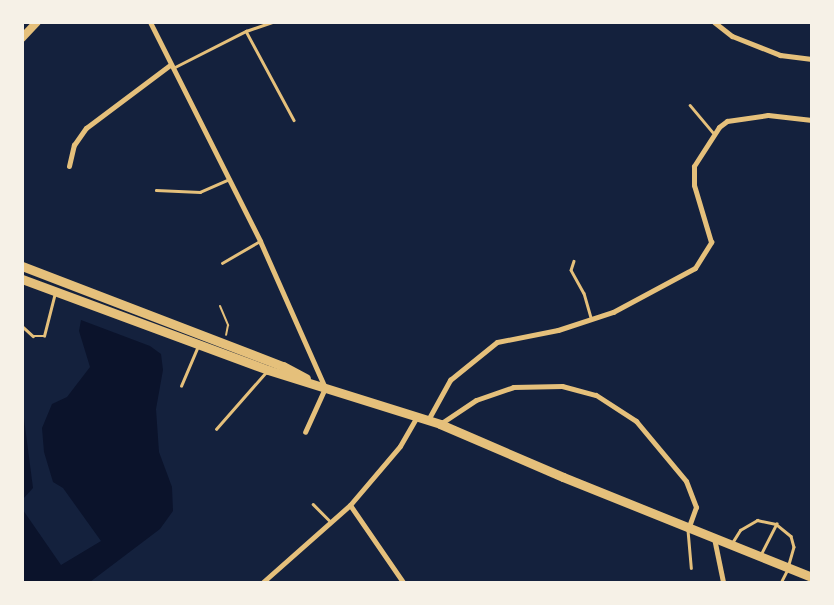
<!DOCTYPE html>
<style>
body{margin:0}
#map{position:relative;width:834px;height:605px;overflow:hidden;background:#14213d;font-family:Signika,sans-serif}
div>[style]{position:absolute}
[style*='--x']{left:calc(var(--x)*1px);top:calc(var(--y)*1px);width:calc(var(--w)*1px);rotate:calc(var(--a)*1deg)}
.water>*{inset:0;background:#0b132b}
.path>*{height:2px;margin:-1px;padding:0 1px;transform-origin:1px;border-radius:1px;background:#e5c07b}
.service>*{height:2.5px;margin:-1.25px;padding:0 1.25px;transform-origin:1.25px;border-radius:1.25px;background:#e5c07b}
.minor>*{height:5px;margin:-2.5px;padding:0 2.5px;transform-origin:2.5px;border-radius:2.5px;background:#e5c07b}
.primary>*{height:8px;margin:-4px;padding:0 4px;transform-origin:4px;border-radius:4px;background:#e5c07b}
.trunk>*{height:9px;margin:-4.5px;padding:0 4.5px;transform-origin:4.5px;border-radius:4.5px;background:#e5c07b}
span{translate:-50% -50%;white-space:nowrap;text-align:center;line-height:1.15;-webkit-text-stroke:4.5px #f6f1e7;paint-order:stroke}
.frame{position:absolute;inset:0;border:24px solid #f6f1e7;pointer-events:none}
</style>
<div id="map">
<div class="water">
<i style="clip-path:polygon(81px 320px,150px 346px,161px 354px,163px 370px,156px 409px,159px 452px,172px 487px,173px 511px,160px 529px,90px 582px,23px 582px,23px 510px,61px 565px,101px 541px,63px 488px,53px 482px,44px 452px,42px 428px,52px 404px,67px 397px,90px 367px,79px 331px)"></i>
<i style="clip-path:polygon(23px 411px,33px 488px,23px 499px,22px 499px)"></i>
</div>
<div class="path">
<i style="--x:220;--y:306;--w:21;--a:67"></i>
<i style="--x:228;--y:325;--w:10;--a:101"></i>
</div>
<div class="service">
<i style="--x:246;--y:31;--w:101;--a:61.7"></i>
<i style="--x:173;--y:68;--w:82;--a:-26.9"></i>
<i style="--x:246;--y:31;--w:28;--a:-19"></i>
<i style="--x:690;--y:105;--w:35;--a:50"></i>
<i style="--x:156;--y:190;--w:44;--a:2.6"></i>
<i style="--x:200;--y:192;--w:32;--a:-24"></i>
<i style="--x:574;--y:261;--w:9;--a:108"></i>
<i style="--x:571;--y:270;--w:26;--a:61"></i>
<i style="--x:584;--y:293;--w:26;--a:74"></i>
<i style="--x:222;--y:263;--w:44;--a:-30.1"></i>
<i style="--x:22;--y:326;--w:15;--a:42"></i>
<i style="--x:33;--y:336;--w:11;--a:0"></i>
<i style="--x:44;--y:336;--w:44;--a:-75.7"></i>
<i style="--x:181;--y:386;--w:43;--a:-67"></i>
<i style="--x:216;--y:429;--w:76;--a:-48.7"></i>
<i style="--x:313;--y:504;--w:25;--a:45"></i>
<i style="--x:688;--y:530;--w:38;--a:85"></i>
<i style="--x:732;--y:543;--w:15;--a:-58"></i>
<i style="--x:740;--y:530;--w:20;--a:-30"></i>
<i style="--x:757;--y:520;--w:19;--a:12"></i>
<i style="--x:776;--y:524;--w:19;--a:39"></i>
<i style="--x:791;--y:536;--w:11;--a:75"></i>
<i style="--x:794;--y:547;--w:19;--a:106"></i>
<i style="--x:761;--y:554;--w:34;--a:-63"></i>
<i style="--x:781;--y:582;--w:13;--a:-63"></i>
</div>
<div class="minor">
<i style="--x:150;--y:22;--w:245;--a:63.3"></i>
<i style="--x:260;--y:241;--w:161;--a:66.1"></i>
<i style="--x:325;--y:388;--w:48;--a:114.4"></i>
<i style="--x:714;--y:22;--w:23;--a:38"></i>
<i style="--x:732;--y:36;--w:52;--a:21.6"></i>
<i style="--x:780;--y:55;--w:32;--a:7"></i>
<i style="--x:69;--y:166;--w:22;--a:-77"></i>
<i style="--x:74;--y:145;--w:21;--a:-55"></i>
<i style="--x:86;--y:128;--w:105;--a:-36.9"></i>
<i style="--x:428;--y:420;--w:46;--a:-61.2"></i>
<i style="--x:450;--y:380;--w:60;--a:-39"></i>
<i style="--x:497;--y:342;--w:62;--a:-11.1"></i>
<i style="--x:558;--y:330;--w:58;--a:-18.1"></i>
<i style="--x:613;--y:312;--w:93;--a:-28.2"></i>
<i style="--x:695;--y:268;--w:31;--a:-58"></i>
<i style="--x:711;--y:242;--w:59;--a:-106.6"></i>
<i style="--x:694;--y:185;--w:19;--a:-90"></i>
<i style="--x:694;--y:166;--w:46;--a:-57.3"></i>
<i style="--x:719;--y:127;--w:10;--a:-37"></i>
<i style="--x:727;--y:121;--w:41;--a:-8.3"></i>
<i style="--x:768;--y:115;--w:44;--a:6.5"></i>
<i style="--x:440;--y:424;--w:43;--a:-33.7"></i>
<i style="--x:476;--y:400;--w:39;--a:-19"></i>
<i style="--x:513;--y:387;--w:49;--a:-1.2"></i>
<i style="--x:562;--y:386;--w:35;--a:15"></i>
<i style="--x:596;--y:395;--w:48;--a:33"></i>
<i style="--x:636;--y:421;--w:78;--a:50.2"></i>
<i style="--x:686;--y:481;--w:28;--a:69"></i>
<i style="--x:696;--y:507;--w:20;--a:110"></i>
<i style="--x:350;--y:505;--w:93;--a:55.5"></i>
<i style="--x:714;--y:538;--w:45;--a:78.4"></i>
<i style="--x:263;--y:582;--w:116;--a:-41.5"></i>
<i style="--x:350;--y:505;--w:77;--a:-49.7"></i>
<i style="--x:400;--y:446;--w:34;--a:-60"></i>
</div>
<div class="primary">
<i style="--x:22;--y:38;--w:22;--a:-47"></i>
</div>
<div class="trunk">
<i style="--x:22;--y:266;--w:280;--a:21"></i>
<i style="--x:283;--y:366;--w:26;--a:28"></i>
<i style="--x:22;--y:279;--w:262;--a:20.3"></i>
<i style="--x:268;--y:370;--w:180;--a:17.4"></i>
<i style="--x:440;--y:424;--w:134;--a:23.3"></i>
<i style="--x:563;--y:477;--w:268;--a:21.9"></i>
</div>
<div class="frame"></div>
</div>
